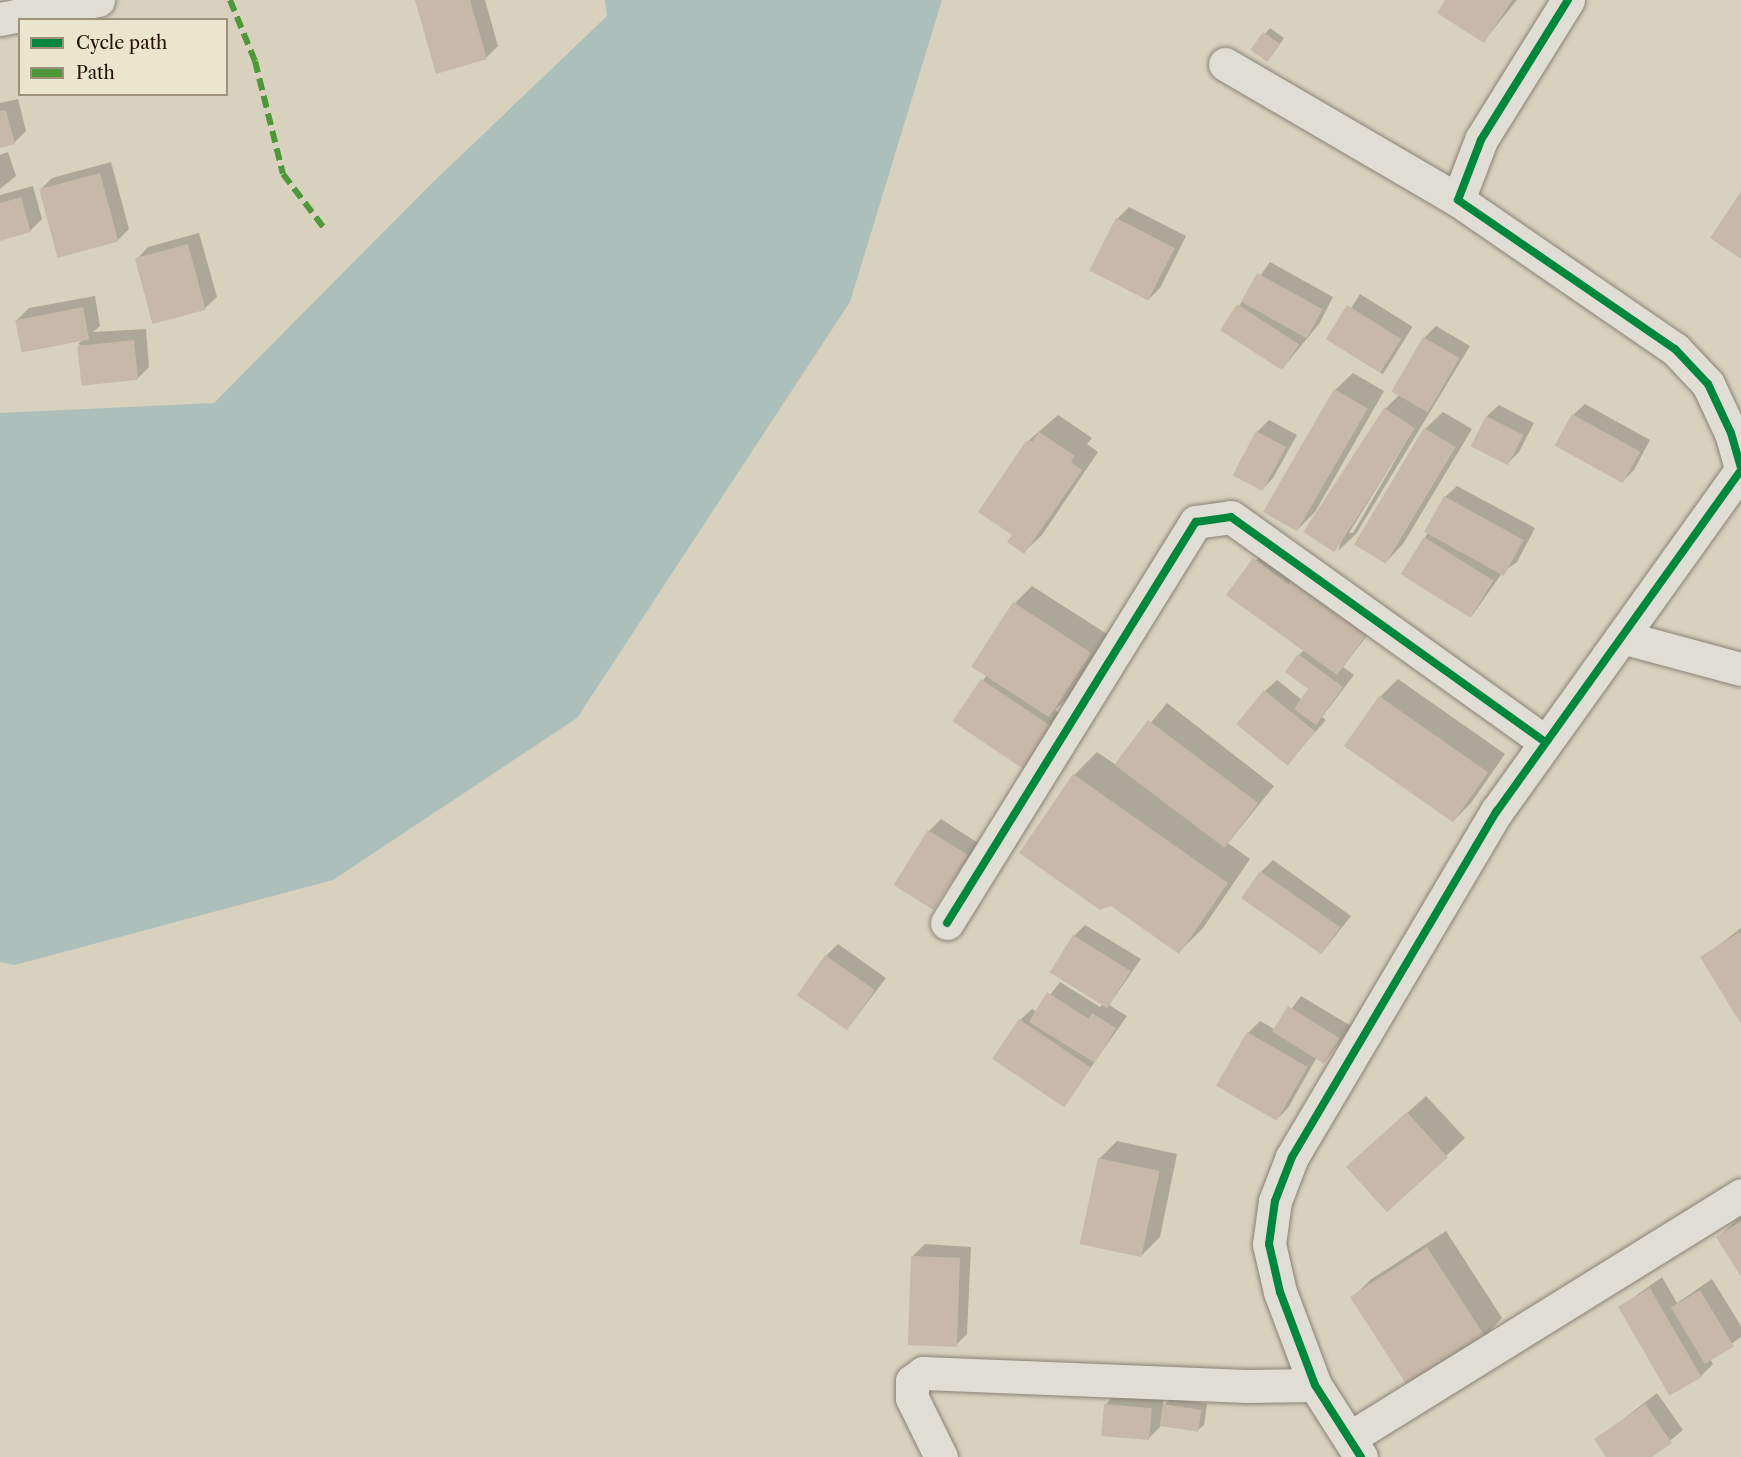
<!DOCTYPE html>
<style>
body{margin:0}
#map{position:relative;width:1741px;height:1457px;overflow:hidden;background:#d8d1be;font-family:"Libre Caslon Text",serif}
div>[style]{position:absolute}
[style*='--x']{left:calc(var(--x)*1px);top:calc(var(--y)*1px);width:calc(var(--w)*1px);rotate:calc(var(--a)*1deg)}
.water>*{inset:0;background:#acbfba}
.shadow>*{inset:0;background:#0003;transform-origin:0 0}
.building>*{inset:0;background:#c8b8a9;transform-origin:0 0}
.roads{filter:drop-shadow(0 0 2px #898276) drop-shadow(0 0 2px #898276)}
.minor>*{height:33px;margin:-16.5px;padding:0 16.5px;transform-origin:16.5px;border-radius:16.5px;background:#e0ded4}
.quiet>*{height:6px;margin-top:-3px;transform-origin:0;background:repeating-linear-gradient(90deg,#4e9839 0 12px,transparent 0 18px)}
.cycleway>*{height:8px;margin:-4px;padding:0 4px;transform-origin:4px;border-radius:4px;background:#00873e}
span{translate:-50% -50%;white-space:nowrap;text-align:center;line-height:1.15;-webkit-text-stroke:6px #ece5ce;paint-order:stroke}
.legend{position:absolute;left:18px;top:18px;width:210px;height:78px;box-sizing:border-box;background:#ece5ce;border:2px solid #9d917c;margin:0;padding:8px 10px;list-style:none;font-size:18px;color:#261302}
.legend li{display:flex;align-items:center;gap:12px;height:30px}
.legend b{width:30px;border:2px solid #9d917c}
</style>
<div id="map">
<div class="water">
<i style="clip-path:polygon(605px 0,942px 0,850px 302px,577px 718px,333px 880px,15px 965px,0 962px,0 413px,214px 403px,427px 188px,607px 16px)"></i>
</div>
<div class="shadow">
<i style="clip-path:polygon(417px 0,485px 0,498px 46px,486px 58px)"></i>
<i style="clip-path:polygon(1447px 0,1517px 0,1484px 41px)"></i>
<i style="clip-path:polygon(1270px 28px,1284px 38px,1272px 55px,1252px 49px)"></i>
<i style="clip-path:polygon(18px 99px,26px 131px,14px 143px,0 146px,0 103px)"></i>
<i style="clip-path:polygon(8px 152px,16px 176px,0 189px,0 155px)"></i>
<i style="clip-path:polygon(111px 162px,129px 229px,117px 241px,40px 190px,52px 178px)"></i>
<i style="clip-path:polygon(33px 186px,42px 219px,30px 231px,0 239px,0 195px)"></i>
<i style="clip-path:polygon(1129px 207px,1186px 236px,1160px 288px,1148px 300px,1091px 270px,1117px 219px)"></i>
<i style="clip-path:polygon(199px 233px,217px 297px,205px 308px,137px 259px,148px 247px)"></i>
<i style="clip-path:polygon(1270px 262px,1333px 297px,1319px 324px,1282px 369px,1222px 330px)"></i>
<i style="left:1360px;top:294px;width:62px;height:56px;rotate:32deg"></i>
<i style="clip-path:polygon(95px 296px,100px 326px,93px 332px,146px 329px,149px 367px,137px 379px,78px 344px,85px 338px,17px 320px,29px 308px)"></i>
<i style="clip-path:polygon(evenodd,1436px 326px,1470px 346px,1356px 534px,1338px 551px,1385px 409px,1400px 394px,1424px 338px,1436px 326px,1418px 421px,1353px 533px,1349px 533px,1418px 421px)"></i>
<i style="clip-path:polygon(1353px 373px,1384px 391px,1315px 512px,1297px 530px,1335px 390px)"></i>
<i style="clip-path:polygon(1585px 404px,1650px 440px,1634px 470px,1623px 481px,1573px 415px)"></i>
<i style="clip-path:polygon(1499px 405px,1534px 423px,1519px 452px,1507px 464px,1472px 445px,1487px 416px)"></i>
<i style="clip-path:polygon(1443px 412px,1472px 429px,1403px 544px,1386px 562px,1425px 429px)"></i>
<i style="clip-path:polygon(1058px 415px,1092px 438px,1087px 444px,1098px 452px,1042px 535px,1024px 552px,1027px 442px)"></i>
<i style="clip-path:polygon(1269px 420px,1297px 435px,1273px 478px,1262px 490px,1257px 432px)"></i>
<i style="clip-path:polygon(1457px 486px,1535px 528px,1517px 562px,1503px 572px,1471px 617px,1425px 538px,1445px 497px)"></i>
<i style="clip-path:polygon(1272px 541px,1385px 612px,1343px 667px,1354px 675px,1322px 717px,1326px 720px,1287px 764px,1265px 691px,1277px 680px,1302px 700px,1311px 688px,1299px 655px,1304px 650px,1228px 595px)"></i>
<i style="clip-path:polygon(1032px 586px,1107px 634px,1068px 698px,1055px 710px,1062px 715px,1022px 767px,954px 721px,987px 675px,1015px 603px)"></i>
<i style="clip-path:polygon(1398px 679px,1505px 754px,1471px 803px,1453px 821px,1380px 697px)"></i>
<i style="clip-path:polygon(1167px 703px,1274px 786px,1228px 843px,1250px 859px,1203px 928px,1179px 952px,1112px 904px,1074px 775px,1097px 752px,1116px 765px)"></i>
<i style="clip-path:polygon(941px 819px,978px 843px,933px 908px,896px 885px,929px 831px)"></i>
<i style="clip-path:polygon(1273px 860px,1351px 916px,1321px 954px,1261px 872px)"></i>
<i style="clip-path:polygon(1085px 925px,1141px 959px,1109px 1005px,1127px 1016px,1065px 1104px,1020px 1020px,1032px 1009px,1037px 1012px,1060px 982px,1100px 1007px,1103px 1004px,1074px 936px)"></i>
<i style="clip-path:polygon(1741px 928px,1741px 1021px,1702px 958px)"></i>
<i style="clip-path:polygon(838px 944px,886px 978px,848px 1028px,826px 956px)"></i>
<i style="clip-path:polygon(1301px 996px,1351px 1026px,1325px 1062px,1317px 1057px,1288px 1108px,1276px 1120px,1248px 1033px,1260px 1021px,1276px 1030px)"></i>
<i style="clip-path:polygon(1426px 1096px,1465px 1138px,1388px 1211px,1366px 1150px)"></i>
<i style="clip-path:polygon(1117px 1141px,1177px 1154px,1160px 1237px,1142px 1255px,1099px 1159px)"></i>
<i style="clip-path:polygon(1741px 1216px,1741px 1274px,1718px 1237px)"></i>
<i style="clip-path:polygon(1446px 1231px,1502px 1318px,1485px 1336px,1352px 1298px,1370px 1280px)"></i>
<i style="clip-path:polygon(925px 1244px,971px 1247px,967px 1334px,955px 1346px,913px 1256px)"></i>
<i style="clip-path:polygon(1662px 1277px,1677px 1303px,1712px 1279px,1741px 1326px,1741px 1337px,1710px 1359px,1713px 1364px,1701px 1376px,1620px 1307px)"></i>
<i style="clip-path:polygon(1117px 1393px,1163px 1397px,1163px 1407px,1170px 1399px,1207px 1404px,1204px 1425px,1198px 1430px,1161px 1426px,1149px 1438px,1105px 1405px)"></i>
<i style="clip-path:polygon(1657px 1393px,1683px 1430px,1650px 1457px,1608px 1457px,1596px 1440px)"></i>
</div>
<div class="building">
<i style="clip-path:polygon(415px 0,470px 0,487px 59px,436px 74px)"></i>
<i style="clip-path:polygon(1445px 0,1512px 0,1484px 43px,1437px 13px)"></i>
<i style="left:1263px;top:32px;width:21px;height:22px;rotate:35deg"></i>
<i style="clip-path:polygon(6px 110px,15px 144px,0 148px,0 111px)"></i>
<i style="left:100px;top:173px;width:71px;height:63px;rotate:75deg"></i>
<i style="clip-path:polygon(1741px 191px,1741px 259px,1710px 238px)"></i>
<i style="clip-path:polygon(21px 197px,31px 232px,0 241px,0 203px)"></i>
<i style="left:1116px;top:218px;width:66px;height:59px;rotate:27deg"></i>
<i style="left:188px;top:244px;width:68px;height:55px;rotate:75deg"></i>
<i style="left:1257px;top:273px;width:75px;height:33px;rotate:29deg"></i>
<i style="left:1237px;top:304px;width:74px;height:31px;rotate:33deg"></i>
<i style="left:1347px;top:305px;width:64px;height:40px;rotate:32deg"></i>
<i style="left:83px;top:307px;width:33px;height:69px;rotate:79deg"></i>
<i style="left:1423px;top:337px;width:42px;height:63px;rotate:30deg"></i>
<i style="left:134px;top:340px;width:40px;height:57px;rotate:84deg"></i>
<i style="left:1334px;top:389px;width:39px;height:142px;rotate:30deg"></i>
<i style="left:1384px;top:408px;width:37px;height:148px;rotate:33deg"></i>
<i style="left:1572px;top:414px;width:78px;height:36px;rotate:29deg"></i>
<i style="left:1486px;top:416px;width:42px;height:34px;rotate:27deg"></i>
<i style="left:1424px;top:428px;width:37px;height:136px;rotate:31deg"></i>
<i style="left:1256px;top:431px;width:34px;height:50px;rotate:28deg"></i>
<i style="clip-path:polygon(1039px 432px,1075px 456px,1071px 462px,1082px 470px,1024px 554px,1007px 542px,1012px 535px,978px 512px,1026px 441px,1033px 441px)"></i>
<i style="left:1444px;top:496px;width:91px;height:41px;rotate:29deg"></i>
<i style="left:1424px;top:537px;width:82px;height:44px;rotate:32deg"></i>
<i style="clip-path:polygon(1253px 558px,1288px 584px,1295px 575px,1369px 631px,1337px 675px,1226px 595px)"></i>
<i style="left:1013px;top:602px;width:93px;height:77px;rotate:33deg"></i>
<i style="clip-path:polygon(1298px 654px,1343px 687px,1316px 725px,1294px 709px,1308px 689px,1285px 672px)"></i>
<i style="left:981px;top:679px;width:85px;height:51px;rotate:34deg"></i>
<i style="left:1264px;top:690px;width:66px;height:44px;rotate:39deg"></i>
<i style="left:1379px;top:696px;width:133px;height:61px;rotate:35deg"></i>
<i style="left:1148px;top:720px;width:138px;height:56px;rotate:37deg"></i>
<i style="clip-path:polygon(1073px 774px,1228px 883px,1179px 954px,1111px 906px,1100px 910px,1019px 853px)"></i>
<i style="left:928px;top:830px;width:47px;height:65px;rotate:32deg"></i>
<i style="left:1260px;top:871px;width:98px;height:33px;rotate:35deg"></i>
<i style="clip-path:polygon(1739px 932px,1741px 935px,1741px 1024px,1700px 957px)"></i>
<i style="left:1073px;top:935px;width:68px;height:44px;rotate:32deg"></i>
<i style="left:825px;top:955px;width:61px;height:49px;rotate:35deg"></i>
<i style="clip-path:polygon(1047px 992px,1089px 1019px,1092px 1013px,1116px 1028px,1095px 1063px,1029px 1022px)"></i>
<i style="left:1288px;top:1006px;width:61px;height:30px;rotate:32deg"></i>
<i style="left:1019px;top:1019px;width:87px;height:48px;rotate:34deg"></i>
<i style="left:1247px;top:1032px;width:70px;height:62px;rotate:30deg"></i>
<i style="left:1407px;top:1112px;width:61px;height:82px;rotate:48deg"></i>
<i style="left:1098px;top:1158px;width:63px;height:88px;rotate:12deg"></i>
<i style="clip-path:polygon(1741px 1221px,1741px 1277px,1716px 1237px)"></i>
<i style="left:1427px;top:1247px;width:108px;height:92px;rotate:57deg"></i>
<i style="left:911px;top:1256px;width:49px;height:89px;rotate:2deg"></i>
<i style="left:1650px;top:1288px;width:103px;height:37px;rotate:60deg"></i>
<i style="left:1700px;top:1290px;width:66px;height:34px;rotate:59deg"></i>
<i style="left:1104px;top:1404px;width:48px;height:32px;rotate:5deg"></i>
<i style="left:1163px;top:1404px;width:39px;height:22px;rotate:9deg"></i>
<i style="clip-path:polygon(1645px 1404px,1672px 1443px,1652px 1457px,1606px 1457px,1594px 1439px)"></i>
</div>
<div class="roads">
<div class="minor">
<i style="--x:1568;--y:0;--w:165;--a:121.9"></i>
<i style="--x:1481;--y:140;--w:64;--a:111"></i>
<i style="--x:1458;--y:200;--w:263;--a:34.5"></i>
<i style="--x:1675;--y:349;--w:48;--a:46.7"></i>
<i style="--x:1708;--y:384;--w:54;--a:64.9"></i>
<i style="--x:1731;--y:433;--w:36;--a:74"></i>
<i style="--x:0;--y:19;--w:100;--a:-11"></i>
<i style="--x:1225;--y:64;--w:270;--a:30.3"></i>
<i style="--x:1622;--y:637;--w:123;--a:15.1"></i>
<i style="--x:947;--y:923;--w:472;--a:-58.2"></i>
<i style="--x:1196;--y:522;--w:35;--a:-8"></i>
<i style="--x:1231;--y:517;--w:386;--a:35.6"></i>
<i style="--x:1351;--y:1437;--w:459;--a:-31.8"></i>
<i style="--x:941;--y:1457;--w:66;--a:-116.2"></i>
<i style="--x:912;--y:1398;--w:17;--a:-90"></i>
<i style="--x:912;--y:1381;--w:14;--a:-36"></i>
<i style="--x:923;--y:1373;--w:324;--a:2.3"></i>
<i style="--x:1247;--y:1386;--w:68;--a:-0.8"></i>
<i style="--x:1361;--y:1457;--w:85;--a:-122.6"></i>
<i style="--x:1315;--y:1385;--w:99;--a:-110.6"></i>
<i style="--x:1280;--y:1292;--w:49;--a:-102.9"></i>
<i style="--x:1269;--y:1244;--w:43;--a:-82.1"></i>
<i style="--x:1275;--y:1201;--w:47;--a:-68.9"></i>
<i style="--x:1292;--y:1157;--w:402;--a:-59.4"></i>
<i style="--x:1497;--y:811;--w:419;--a:-54.4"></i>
</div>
</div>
<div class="quiet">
<i style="--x:230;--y:0;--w:66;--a:67.7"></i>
<i style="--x:255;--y:61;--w:116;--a:76.1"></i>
<i style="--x:283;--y:174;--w:68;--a:52.8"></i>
</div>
<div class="cycleway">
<i style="--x:1568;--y:0;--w:165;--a:121.9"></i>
<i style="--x:1481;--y:140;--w:64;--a:111"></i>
<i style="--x:1458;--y:200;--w:263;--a:34.5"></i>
<i style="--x:1675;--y:349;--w:48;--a:46.7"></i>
<i style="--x:1708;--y:384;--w:54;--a:64.9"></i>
<i style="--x:1731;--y:433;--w:36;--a:74"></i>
<i style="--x:947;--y:923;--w:472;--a:-58.2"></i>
<i style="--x:1196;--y:522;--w:35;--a:-8"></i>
<i style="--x:1231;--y:517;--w:386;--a:35.6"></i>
<i style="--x:1361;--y:1457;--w:85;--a:-122.6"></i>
<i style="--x:1315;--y:1385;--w:99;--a:-110.6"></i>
<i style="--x:1280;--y:1292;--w:49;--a:-102.9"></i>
<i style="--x:1269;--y:1244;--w:43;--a:-82.1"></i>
<i style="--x:1275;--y:1201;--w:47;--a:-68.9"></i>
<i style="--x:1292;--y:1157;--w:402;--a:-59.4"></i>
<i style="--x:1497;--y:811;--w:419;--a:-54.4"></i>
</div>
<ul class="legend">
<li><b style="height:8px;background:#00873e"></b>Cycle path</li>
<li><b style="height:8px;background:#4e9839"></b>Path</li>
</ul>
</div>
